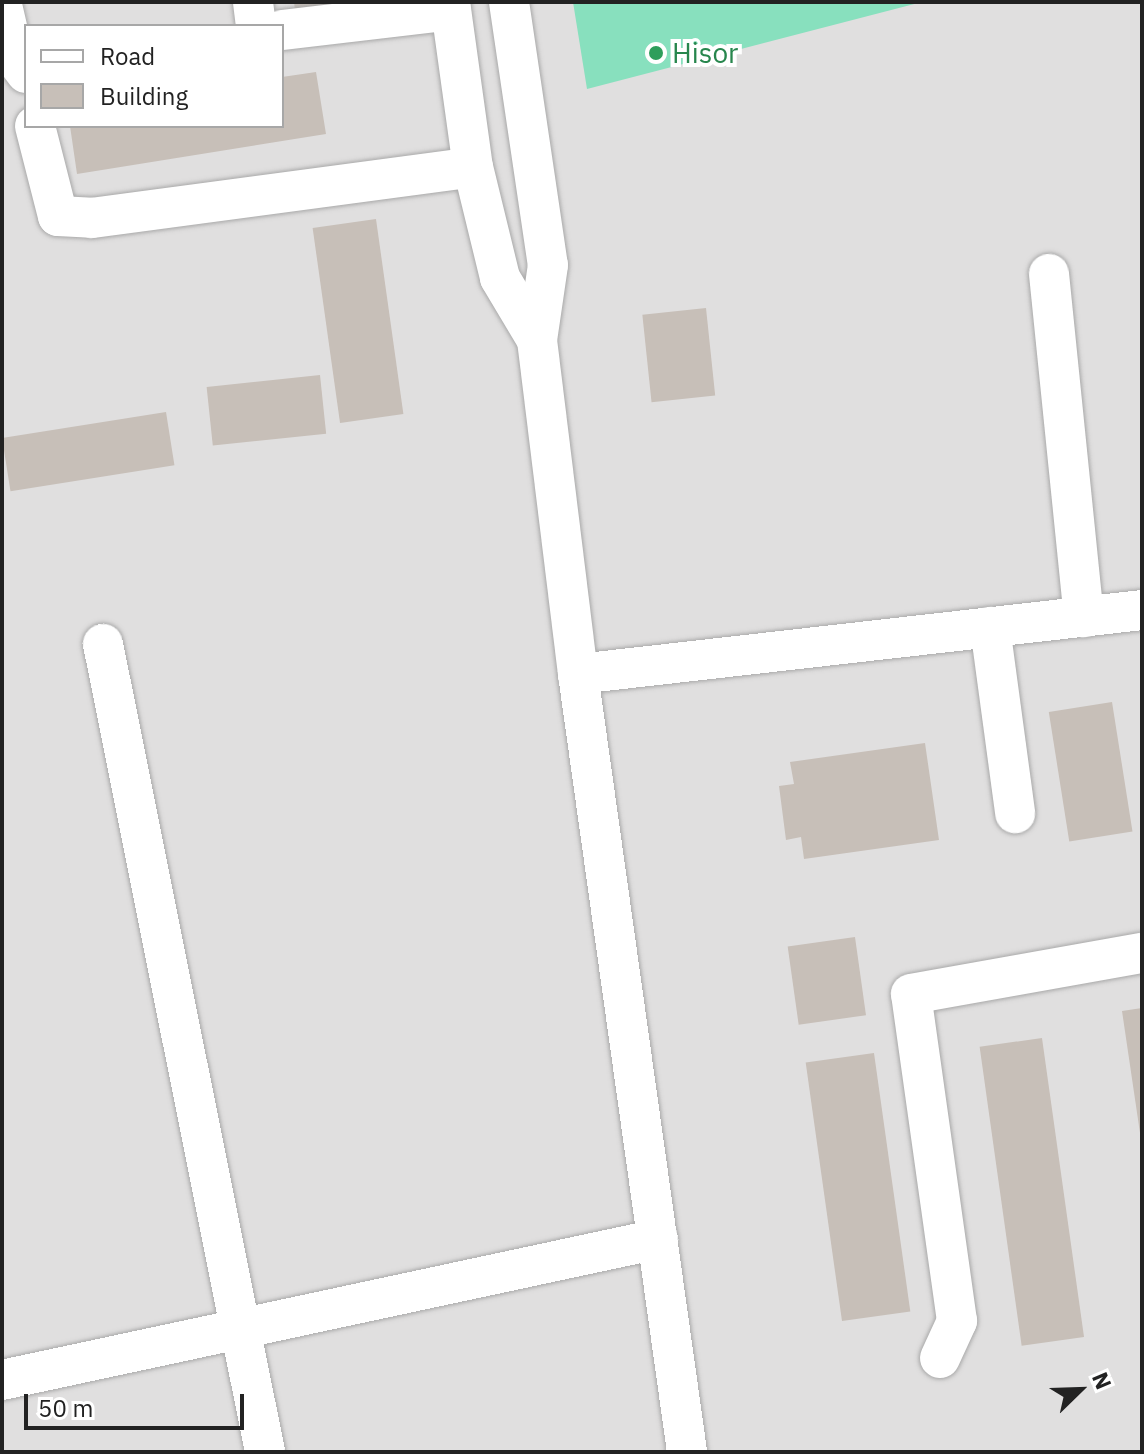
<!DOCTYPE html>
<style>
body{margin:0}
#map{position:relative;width:1144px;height:1454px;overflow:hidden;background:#f2efe9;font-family:"IBM Plex Sans",sans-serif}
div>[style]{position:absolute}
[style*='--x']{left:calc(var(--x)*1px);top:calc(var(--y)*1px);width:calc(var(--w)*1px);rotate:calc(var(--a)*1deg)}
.residential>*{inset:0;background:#e0dfdf}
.pitch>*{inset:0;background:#88e0be}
.building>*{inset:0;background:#c7bfb8;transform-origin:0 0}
.roads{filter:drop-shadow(0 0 2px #a9a9a9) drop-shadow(0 0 2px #a9a9a9)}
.minor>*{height:40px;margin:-20px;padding:0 20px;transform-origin:20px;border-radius:20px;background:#fff}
.dots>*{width:22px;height:22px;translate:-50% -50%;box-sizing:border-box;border:4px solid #fff;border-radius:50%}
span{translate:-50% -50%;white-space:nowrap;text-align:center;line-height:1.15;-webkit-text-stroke:8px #fff;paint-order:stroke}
.leisure-label{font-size:28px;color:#27864d}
.left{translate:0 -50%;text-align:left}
.frame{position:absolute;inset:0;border:4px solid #222;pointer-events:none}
.legend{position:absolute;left:24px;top:24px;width:260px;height:104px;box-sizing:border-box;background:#fff;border:2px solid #a7a7a7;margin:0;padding:10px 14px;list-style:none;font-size:24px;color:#222}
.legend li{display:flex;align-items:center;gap:16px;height:40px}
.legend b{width:40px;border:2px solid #a7a7a7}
.north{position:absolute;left:1040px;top:1350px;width:80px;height:80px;-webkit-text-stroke:6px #fff;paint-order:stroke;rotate:67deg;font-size:22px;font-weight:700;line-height:32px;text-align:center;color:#222}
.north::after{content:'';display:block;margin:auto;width:28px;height:36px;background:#222;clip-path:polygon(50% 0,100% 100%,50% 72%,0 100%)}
.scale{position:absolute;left:24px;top:1394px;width:220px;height:36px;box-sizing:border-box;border:4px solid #222;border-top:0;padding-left:10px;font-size:24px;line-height:28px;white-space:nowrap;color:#222;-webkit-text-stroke:6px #fff;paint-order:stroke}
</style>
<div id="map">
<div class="residential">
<i style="clip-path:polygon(evenodd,2px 2px,1142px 2px,1142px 1452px,2px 1452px,2px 2px,26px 26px,282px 26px,282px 126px,26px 126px,26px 26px)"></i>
</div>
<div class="pitch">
<i style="clip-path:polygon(573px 2px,922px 2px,587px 89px)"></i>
</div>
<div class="building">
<i style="clip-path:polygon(294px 2px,342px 2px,344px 20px,297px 27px)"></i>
<i style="clip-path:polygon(316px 72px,326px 134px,77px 174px,70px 126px,282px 126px,282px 77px)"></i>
<i style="left:376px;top:219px;width:197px;height:64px;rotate:82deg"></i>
<i style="left:706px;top:308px;width:88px;height:64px;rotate:84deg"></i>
<i style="left:320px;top:375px;width:59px;height:114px;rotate:84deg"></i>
<i style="left:166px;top:412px;width:54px;height:166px;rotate:81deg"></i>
<i style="left:1112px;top:702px;width:131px;height:64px;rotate:81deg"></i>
<i style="clip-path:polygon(925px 743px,939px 840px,804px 859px,801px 837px,786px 840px,779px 786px,794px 784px,790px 762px)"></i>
<i style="left:855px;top:937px;width:79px;height:68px;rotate:82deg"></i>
<i style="clip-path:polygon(1142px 1008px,1142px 1133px,1140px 1133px,1122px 1011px)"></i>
<i style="left:1042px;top:1038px;width:302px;height:63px;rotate:82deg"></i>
<i style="left:874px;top:1053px;width:261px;height:69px;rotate:82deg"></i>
</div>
<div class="roads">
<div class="minor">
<i style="--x:253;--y:2;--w:24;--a:83"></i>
<i style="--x:450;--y:2;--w:167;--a:82.1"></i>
<i style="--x:473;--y:167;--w:114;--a:76.3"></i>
<i style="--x:500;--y:278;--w:72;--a:59.2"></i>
<i style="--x:509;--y:2;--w:266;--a:81.6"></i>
<i style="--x:548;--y:265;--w:76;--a:98.3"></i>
<i style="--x:537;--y:340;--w:337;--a:83"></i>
<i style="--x:578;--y:674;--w:786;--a:82.02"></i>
<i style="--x:2;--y:5;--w:53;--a:77"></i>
<i style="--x:14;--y:57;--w:20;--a:53"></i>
<i style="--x:282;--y:30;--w:170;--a:-6.7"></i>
<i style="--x:35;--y:126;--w:93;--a:75.7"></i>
<i style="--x:58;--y:216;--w:34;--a:3"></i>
<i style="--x:92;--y:218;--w:384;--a:-7.6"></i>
<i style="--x:1049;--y:274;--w:345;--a:84.2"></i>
<i style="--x:990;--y:627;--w:188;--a:82.3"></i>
<i style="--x:103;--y:644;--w:824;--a:78.66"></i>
<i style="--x:578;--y:674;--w:568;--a:-6.47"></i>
<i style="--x:940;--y:1358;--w:41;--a:-65.3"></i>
<i style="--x:957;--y:1321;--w:330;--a:-98"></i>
<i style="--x:911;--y:994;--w:235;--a:-10.1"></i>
<i style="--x:2;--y:1380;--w:671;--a:-12.13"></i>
</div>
</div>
<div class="dots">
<i style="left:656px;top:53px;background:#2e9e5b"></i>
</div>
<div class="leisure-label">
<span class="left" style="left:672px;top:53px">Hisor</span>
</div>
<div class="frame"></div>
<ul class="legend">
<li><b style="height:10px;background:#fff"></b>Road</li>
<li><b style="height:22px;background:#c7bfb8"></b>Building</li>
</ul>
<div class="north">N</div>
<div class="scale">50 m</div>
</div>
